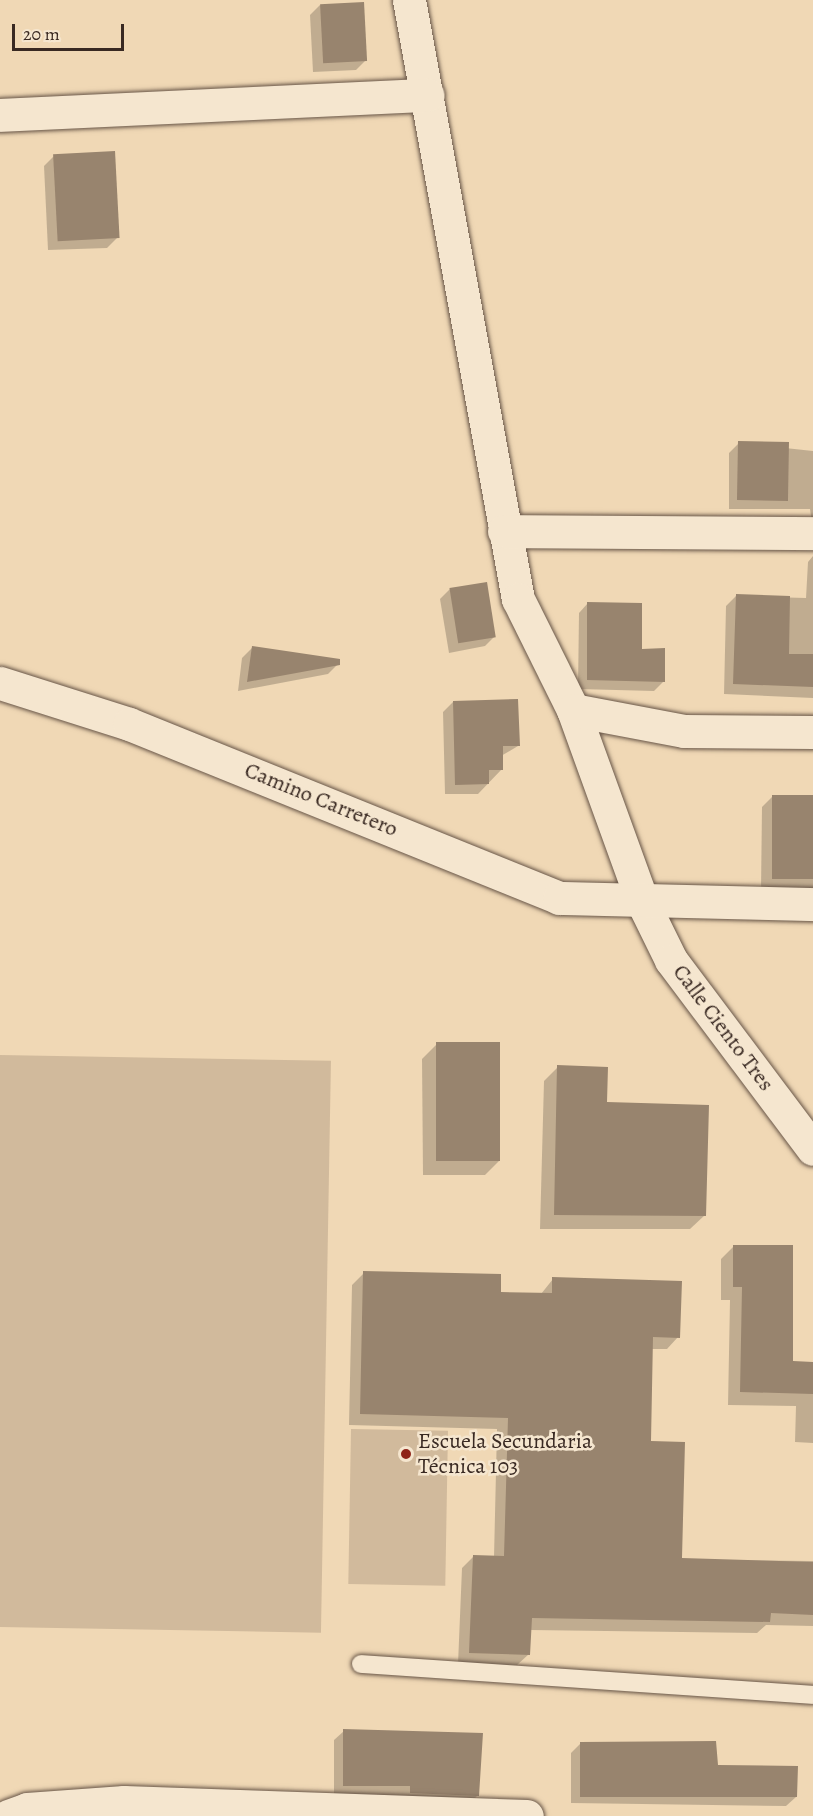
<!DOCTYPE html>
<meta charset="utf-8">
<style>
body{margin:0}
#map{position:relative;width:813px;height:1816px;overflow:hidden;background:#f0d8b5;font-family:Alegreya,serif}
div>[style]{position:absolute}
[style*='--x']{left:calc(var(--x)*1px);top:calc(var(--y)*1px);width:calc(var(--w)*1px);rotate:calc(var(--a)*1deg)}
.green>*{inset:0;background:#d1ba9c;transform-origin:0 0}
.shadow>*{inset:0;background:#0003}
.building>*{inset:0;background:#98846e;transform-origin:0 0}
.roads{filter:drop-shadow(0 0 2px #675547) drop-shadow(0 0 2px #675547)}
.lane>*{height:18px;margin:-9px;padding:0 9px;transform-origin:9px;border-radius:9px;background:#f5e6cf}
.street>*{height:33px;margin:-16.5px;padding:0 16.5px;transform-origin:16.5px;border-radius:16.5px;background:#f5e6cf}
.dots>*{width:16px;height:16px;translate:-50% -50%;box-sizing:border-box;border:3px solid #f5e6cf;border-radius:50%}
span{translate:-50% -50%;white-space:nowrap;text-align:center;line-height:1.15;-webkit-text-stroke:5px #f5e6cf;paint-order:stroke}
.street-label{font-size:22px;color:#392922}
.poi-label{font-size:22px;color:#392922}
.left{translate:0 -50%;text-align:left}
.scale{position:absolute;left:12px;top:24px;width:112px;height:27px;box-sizing:border-box;border:3px solid #392922;border-top:0;padding-left:8px;font-size:18px;line-height:21px;white-space:nowrap;color:#392922;-webkit-text-stroke:4px #f5e6cf;paint-order:stroke}
</style>
<div id="map">
<div class="green">
<i style="left:0;top:1055px;width:331px;height:572px;rotate:1deg"></i>
<i style="left:351px;top:1429px;width:97px;height:155px;rotate:1deg"></i>
</div>
<div class="shadow">
<i style="clip-path:polygon(320px 5px,366px 60px,356px 70px,313px 72px,310px 15px)"></i>
<i style="clip-path:polygon(54px 156px,117px 238px,107px 248px,48px 250px,44px 166px)"></i>
<i style="clip-path:polygon(739px 443px,813px 451px,813px 531px,810px 509px,729px 509px,729px 453px)"></i>
<i style="clip-path:polygon(813px 556px,813px 698px,724px 694px,726px 606px,736px 596px,806px 598px,808px 562px)"></i>
<i style="clip-path:polygon(450px 589px,495px 636px,485px 646px,449px 653px,440px 599px)"></i>
<i style="clip-path:polygon(588px 603px,664px 681px,654px 691px,578px 689px,579px 613px)"></i>
<i style="clip-path:polygon(252px 648px,338px 664px,328px 674px,238px 691px,242px 658px)"></i>
<i style="clip-path:polygon(453px 702px,518px 746px,501px 756px,502px 769px,478px 794px,445px 794px,443px 712px)"></i>
<i style="clip-path:polygon(773px 796px,813px 797px,813px 889px,761px 889px,762px 807px)"></i>
<i style="clip-path:polygon(437px 1044px,499px 1161px,485px 1175px,423px 1175px,422px 1059px)"></i>
<i style="clip-path:polygon(558px 1067px,605px 1104px,705px 1215px,690px 1229px,540px 1229px,544px 1081px)"></i>
<i style="clip-path:polygon(734px 1246px,791px 1363px,813px 1363px,813px 1443px,795px 1442px,796px 1406px,728px 1405px,730px 1300px,721px 1300px,721px 1259px)"></i>
<i style="clip-path:polygon(364px 1273px,499px 1294px,541px 1294px,553px 1279px,678px 1337px,667px 1349px,651px 1349px,649px 1443px,681px 1560px,813px 1561px,813px 1626px,766px 1625px,757px 1633px,530px 1630px,529px 1654px,517px 1665px,458px 1664px,462px 1568px,474px 1556px,494px 1557px,497px 1429px,349px 1425px,352px 1285px)"></i>
<i style="clip-path:polygon(344px 1731px,478px 1795px,468px 1805px,334px 1795px,334px 1740px)"></i>
<i style="clip-path:polygon(580px 1744px,716px 1766px,796px 1797px,786px 1806px,571px 1803px,571px 1753px)"></i>
</div>
<div class="building">
<i style="left:364px;top:2px;width:59px;height:44px;rotate:87deg"></i>
<i style="left:115px;top:151px;width:87px;height:62px;rotate:87deg"></i>
<i style="left:738px;top:441px;width:51px;height:59px;rotate:1deg"></i>
<i style="left:487px;top:582px;width:56px;height:38px;rotate:81deg"></i>
<i style="clip-path:polygon(736px 594px,790px 596px,789px 654px,813px 654px,813px 687px,733px 684px)"></i>
<i style="clip-path:polygon(587px 602px,642px 603px,642px 649px,665px 648px,665px 682px,587px 680px)"></i>
<i style="clip-path:polygon(252px 646px,340px 659px,340px 665px,247px 682px)"></i>
<i style="clip-path:polygon(518px 699px,520px 746px,503px 746px,503px 770px,489px 770px,489px 784px,455px 785px,453px 701px)"></i>
<i style="left:772px;top:795px;width:41px;height:84px"></i>
<i style="left:500px;top:1042px;width:119px;height:64px;rotate:90deg"></i>
<i style="clip-path:polygon(557px 1065px,608px 1067px,607px 1102px,709px 1105px,706px 1216px,554px 1215px)"></i>
<i style="clip-path:polygon(733px 1245px,793px 1245px,793px 1361px,813px 1362px,813px 1394px,740px 1392px,742px 1287px,733px 1287px)"></i>
<i style="clip-path:polygon(363px 1271px,501px 1274px,501px 1292px,552px 1293px,552px 1277px,682px 1281px,680px 1338px,653px 1337px,651px 1441px,685px 1442px,682px 1558px,813px 1562px,813px 1615px,771px 1613px,770px 1622px,532px 1618px,530px 1655px,469px 1653px,473px 1555px,504px 1556px,508px 1418px,360px 1414px)"></i>
<i style="clip-path:polygon(343px 1729px,483px 1733px,479px 1796px,410px 1793px,410px 1786px,343px 1786px)"></i>
<i style="clip-path:polygon(716px 1741px,718px 1765px,798px 1766px,797px 1797px,580px 1797px,580px 1742px)"></i>
</div>
<div class="roads">
<div class="lane">
<i style="--x:361;--y:1664;--w:453;--a:3.9"></i>
</div>
<div class="street">
<i style="--x:409;--y:0;--w:609;--a:79.69"></i>
<i style="--x:518;--y:599;--w:124;--a:63.6"></i>
<i style="--x:573;--y:710;--w:203;--a:70.1"></i>
<i style="--x:642;--y:901;--w:66;--a:63.8"></i>
<i style="--x:671;--y:960;--w:236;--a:53.1"></i>
<i style="--x:0;--y:115;--w:428;--a:-2.7"></i>
<i style="--x:504;--y:531;--w:309;--a:0.4"></i>
<i style="--x:0;--y:683;--w:135;--a:17.6"></i>
<i style="--x:129;--y:724;--w:464;--a:22"></i>
<i style="--x:559;--y:898;--w:254;--a:1.4"></i>
<i style="--x:573;--y:710;--w:113;--a:10.7"></i>
<i style="--x:684;--y:731;--w:129;--a:0.4"></i>
<i style="--x:8;--y:1816;--w:20;--a:-20"></i>
<i style="--x:27;--y:1809;--w:97;--a:-4.1"></i>
<i style="--x:124;--y:1802;--w:403;--a:2"></i>
</div>
</div>
<div class="dots">
<i style="left:406px;top:1454px;background:#8f2418"></i>
</div>
<div class="street-label">
<span style="left:321px;top:800px;rotate:22deg">Camino Carretero</span>
<span style="left:723px;top:1028px;rotate:53deg">Calle Ciento Tres</span>
</div>
<div class="poi-label">
<span class="left" style="left:418px;top:1454px">Escuela Secundaria<br>Técnica 103</span>
</div>
<div class="scale">20 m</div>
</div>
